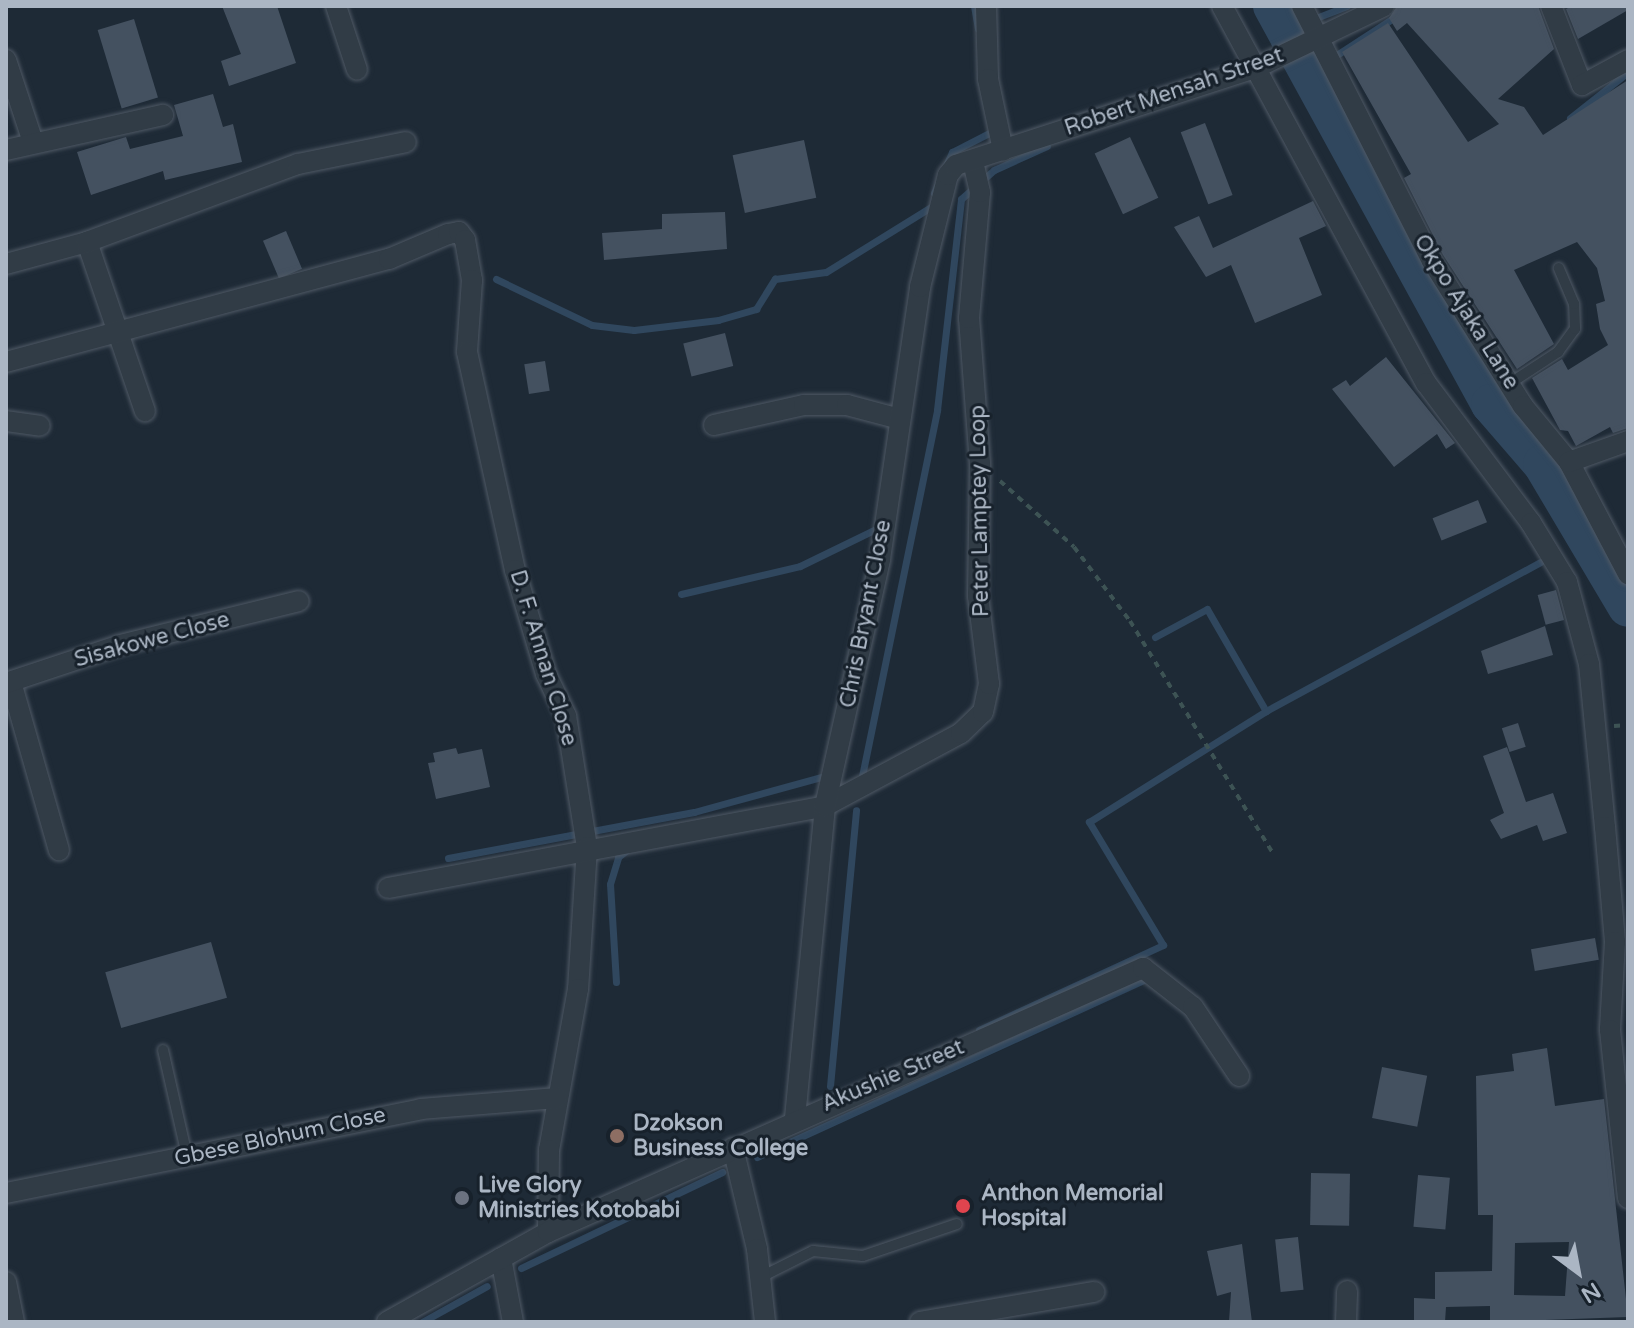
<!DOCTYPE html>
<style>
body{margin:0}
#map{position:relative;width:1634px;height:1328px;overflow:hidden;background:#1e2a36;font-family:"Varela Round",sans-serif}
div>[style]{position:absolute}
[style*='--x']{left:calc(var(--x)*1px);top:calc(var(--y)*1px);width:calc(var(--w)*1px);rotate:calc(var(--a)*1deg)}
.stream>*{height:7px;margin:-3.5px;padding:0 3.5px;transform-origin:3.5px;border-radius:3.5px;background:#30475e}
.river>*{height:40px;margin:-20px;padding:0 20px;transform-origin:20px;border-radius:20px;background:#30475e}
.building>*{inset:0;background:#445160;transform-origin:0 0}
.path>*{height:4px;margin-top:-2px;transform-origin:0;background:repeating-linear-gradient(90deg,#3d5354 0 6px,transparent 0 12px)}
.roads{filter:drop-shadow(0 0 2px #4f5965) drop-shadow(0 0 2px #4f5965)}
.service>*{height:10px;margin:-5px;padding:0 5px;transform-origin:5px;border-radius:5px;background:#313c46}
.minor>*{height:20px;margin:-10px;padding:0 10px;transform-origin:10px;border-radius:10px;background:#313c46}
.dots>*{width:22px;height:22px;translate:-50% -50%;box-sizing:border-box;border:4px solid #17212b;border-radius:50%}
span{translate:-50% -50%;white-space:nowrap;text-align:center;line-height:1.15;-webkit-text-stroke:6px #17212b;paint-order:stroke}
.street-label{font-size:22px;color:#abb6c4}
.poi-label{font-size:22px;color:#abb6c4;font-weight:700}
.left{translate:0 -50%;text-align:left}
.frame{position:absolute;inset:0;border:8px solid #abb6c4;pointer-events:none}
.north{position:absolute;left:1538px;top:1232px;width:80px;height:80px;-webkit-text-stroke:6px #17212b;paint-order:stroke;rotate:148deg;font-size:22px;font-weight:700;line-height:32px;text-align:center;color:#abb6c4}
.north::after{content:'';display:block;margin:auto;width:28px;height:36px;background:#abb6c4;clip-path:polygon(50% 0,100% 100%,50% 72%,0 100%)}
</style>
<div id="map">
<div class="stream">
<i style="--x:974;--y:6;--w:23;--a:80"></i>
<i style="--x:1300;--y:41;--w:18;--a:-81"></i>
<i style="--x:1303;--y:23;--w:47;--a:-21.1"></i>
<i style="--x:1332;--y:58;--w:75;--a:-33.1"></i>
<i style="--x:1329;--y:101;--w:27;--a:-88"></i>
<i style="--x:1570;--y:118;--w:74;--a:-38.4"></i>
<i style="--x:934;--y:193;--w:45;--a:-66.3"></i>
<i style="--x:952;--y:152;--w:48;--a:-27.1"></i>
<i style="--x:496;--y:279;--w:106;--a:25.6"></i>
<i style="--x:592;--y:325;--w:42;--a:6.8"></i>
<i style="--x:634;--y:330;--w:85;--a:-6.8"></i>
<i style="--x:718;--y:320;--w:40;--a:-16"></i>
<i style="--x:756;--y:309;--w:36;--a:-58"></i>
<i style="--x:775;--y:279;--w:51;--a:-7.8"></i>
<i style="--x:826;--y:272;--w:123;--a:-31.8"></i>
<i style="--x:681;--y:594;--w:122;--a:-13.2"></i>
<i style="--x:800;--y:566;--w:91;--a:-26"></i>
<i style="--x:1155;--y:637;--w:59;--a:-28.3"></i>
<i style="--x:1207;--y:609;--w:118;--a:60"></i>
<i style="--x:1266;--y:711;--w:312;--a:-28.5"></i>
<i style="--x:861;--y:781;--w:379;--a:-78.4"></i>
<i style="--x:937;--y:410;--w:212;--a:-83.5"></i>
<i style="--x:961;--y:199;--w:44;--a:-41.3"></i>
<i style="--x:994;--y:170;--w:58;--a:-24.4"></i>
<i style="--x:448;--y:858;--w:250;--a:-10.6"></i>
<i style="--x:694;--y:812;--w:139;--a:-15.4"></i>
<i style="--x:616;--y:982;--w:98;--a:-93.5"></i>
<i style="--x:610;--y:884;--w:28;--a:-73"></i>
<i style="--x:618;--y:857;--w:11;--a:-38"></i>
<i style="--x:979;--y:1030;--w:203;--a:-24.8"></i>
<i style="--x:1163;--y:945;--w:144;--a:-121"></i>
<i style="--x:1089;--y:822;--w:209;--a:-32.1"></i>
<i style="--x:830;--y:1086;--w:277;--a:-84.6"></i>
<i style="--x:757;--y:1157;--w:428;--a:-24.6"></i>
<i style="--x:521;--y:1268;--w:223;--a:-25.5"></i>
<i style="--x:422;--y:1322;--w:74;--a:-29"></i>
</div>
<div class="river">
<i style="--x:1273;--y:6;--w:454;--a:61.3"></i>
<i style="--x:1491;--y:404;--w:79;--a:49.1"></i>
<i style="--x:1543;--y:464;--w:166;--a:59.3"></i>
</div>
<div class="building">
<i style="clip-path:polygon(222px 6px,277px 6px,296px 63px,229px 86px,221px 61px,241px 54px)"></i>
<i style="clip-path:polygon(1397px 6px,1538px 6px,1554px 49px,1498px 99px,1524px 107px,1543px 135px,1628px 80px,1628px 428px,1613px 433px,1610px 427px,1576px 446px,1568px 431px,1560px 430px,1532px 378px,1562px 359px,1568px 370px,1608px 345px,1600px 329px,1596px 304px,1605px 301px,1597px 268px,1577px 242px,1514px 270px,1554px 344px,1517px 369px,1443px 255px,1404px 178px,1411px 174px,1342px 52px,1388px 23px,1468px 142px,1499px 124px,1407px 23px,1397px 31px,1389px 18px)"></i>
<i style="clip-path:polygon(1572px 6px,1628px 6px,1628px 10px,1578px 39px,1566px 9px)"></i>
<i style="left:134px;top:19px;width:82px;height:38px;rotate:73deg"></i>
<i style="clip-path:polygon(213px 94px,223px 127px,233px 124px,242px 162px,165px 180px,163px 171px,91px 195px,77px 152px,126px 137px,130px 149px,183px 136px,174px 105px)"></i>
<i style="left:1205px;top:123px;width:77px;height:26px;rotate:69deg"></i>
<i style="left:1130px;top:137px;width:67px;height:39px;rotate:65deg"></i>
<i style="left:804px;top:140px;width:59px;height:73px;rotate:78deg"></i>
<i style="clip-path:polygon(1313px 201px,1326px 226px,1299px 238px,1322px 295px,1255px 323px,1231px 265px,1206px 277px,1174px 227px,1199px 216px,1213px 248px)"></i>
<i style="clip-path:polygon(725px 212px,727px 249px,604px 260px,602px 233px,662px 229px,662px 214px)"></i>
<i style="left:286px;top:231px;width:41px;height:25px;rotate:67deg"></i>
<i style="left:725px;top:333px;width:34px;height:43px;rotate:76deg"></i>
<i style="clip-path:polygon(1386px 357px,1455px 443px,1446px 449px,1437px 434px,1394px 467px,1332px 389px,1346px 380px,1350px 386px)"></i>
<i style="left:545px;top:361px;width:30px;height:21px;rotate:81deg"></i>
<i style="left:1478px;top:500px;width:24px;height:49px;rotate:68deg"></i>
<i style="left:1556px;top:590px;width:31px;height:19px;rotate:75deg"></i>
<i style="clip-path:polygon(1545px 626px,1553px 655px,1488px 674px,1481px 651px)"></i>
<i style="left:1518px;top:723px;width:25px;height:17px;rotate:72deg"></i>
<i style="clip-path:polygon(1507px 747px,1526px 802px,1553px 793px,1567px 833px,1543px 841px,1537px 825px,1501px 839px,1490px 820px,1504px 813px,1483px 756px)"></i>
<i style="clip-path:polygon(456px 748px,458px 754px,482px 749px,490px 787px,436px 799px,428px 763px,435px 762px,433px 753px)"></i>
<i style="left:1595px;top:938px;width:22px;height:65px;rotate:80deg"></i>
<i style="left:211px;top:942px;width:58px;height:110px;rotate:74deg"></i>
<i style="clip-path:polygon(evenodd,1547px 1048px,1555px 1106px,1604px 1099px,1628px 1317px,1490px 1322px,1490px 1306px,1446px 1307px,1445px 1322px,1414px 1322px,1414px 1298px,1435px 1299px,1435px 1272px,1492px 1271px,1493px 1215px,1478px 1215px,1476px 1076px,1514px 1071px,1512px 1054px,1547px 1048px,1569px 1242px,1565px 1296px,1514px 1295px,1515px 1243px,1569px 1242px)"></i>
<i style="left:1382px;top:1067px;width:46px;height:52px;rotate:11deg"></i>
<i style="left:1311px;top:1173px;width:39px;height:52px;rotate:1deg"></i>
<i style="left:1418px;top:1175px;width:32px;height:52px;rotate:5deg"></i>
<i style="left:1298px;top:1237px;width:53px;height:23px;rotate:84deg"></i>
<i style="clip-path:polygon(1242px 1244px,1252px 1322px,1229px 1322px,1231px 1292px,1217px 1296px,1207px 1251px)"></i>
</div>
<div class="path">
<i style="--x:1000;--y:481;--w:99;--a:41.7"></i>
<i style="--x:1074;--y:547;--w:93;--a:52.9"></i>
<i style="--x:1130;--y:621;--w:271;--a:58.4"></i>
<i style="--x:1614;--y:726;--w:14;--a:-4"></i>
</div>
<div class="roads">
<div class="service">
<i style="--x:1509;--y:384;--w:59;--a:-33.1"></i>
<i style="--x:1558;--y:352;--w:29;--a:-54"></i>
<i style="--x:1575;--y:329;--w:25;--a:-92"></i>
<i style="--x:1574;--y:304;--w:39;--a:-113"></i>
<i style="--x:163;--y:1050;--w:109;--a:77.2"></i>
<i style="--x:761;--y:1277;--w:58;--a:-26.6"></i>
<i style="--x:813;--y:1251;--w:50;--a:5.7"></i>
<i style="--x:863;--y:1256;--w:99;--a:-18.8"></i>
</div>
<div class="minor">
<i style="--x:336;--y:6;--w:67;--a:71.8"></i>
<i style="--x:986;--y:6;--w:73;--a:88.4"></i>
<i style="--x:988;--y:79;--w:73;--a:78.1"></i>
<i style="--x:1222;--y:6;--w:429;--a:61.6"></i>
<i style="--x:1426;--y:383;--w:175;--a:53.1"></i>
<i style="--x:1531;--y:523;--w:69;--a:58.6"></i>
<i style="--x:1567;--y:582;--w:85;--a:75"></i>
<i style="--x:1589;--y:664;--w:164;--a:84.4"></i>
<i style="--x:1605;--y:827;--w:115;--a:85"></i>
<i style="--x:1615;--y:942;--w:88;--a:93.3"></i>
<i style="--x:1610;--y:1030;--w:169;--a:83.9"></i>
<i style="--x:1302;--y:6;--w:286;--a:63"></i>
<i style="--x:1432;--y:261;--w:171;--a:57.9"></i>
<i style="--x:1523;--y:406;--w:72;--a:50.6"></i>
<i style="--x:1569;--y:462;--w:127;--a:62.2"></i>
<i style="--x:1551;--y:6;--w:85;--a:68.6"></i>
<i style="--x:1582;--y:85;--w:52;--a:-28.5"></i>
<i style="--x:6;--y:60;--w:86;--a:71.8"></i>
<i style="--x:6;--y:150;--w:161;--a:-12.6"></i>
<i style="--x:87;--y:242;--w:179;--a:71.1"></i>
<i style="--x:6;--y:264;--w:84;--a:-15.2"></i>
<i style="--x:87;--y:242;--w:225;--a:-20.3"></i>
<i style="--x:298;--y:164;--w:110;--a:-11.5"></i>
<i style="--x:6;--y:362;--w:397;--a:-15.1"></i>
<i style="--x:389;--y:259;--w:64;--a:-23"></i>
<i style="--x:448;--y:234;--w:11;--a:-10"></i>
<i style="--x:459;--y:232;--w:10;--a:53"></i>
<i style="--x:465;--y:240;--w:41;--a:80.1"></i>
<i style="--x:472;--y:280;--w:72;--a:94"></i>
<i style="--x:467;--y:352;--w:223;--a:77.6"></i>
<i style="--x:515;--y:570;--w:109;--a:73.4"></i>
<i style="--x:546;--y:674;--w:47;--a:64.5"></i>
<i style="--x:566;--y:716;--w:133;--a:80.9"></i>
<i style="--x:587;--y:847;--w:142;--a:93.6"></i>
<i style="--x:578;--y:989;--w:164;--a:100.2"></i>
<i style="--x:549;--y:1150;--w:82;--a:90.7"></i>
<i style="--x:6;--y:421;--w:34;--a:8"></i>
<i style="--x:714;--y:425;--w:92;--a:-12.5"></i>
<i style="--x:804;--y:405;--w:43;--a:0"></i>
<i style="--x:847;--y:405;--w:55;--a:14.8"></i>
<i style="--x:1569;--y:462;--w:63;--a:-19.6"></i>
<i style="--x:11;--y:682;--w:175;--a:74.1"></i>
<i style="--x:6;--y:683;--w:120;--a:-18.4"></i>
<i style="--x:120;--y:645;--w:184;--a:-13.8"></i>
<i style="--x:388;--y:888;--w:445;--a:-10.6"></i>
<i style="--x:825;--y:806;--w:154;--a:-28.2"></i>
<i style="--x:961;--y:733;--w:30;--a:-44"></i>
<i style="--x:983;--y:712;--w:29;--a:-78"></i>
<i style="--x:989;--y:684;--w:89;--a:-97.1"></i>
<i style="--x:978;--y:596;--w:132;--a:-89.1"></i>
<i style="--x:980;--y:464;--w:146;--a:-94.3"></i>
<i style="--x:969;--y:318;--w:126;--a:-85"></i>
<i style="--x:980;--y:192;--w:31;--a:-103"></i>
<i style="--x:795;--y:1118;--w:313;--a:-84.5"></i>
<i style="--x:825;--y:806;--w:253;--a:-77.4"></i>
<i style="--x:880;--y:559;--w:275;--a:-81.6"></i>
<i style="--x:920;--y:287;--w:115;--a:-76"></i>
<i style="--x:948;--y:175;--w:13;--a:-51"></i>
<i style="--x:956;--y:165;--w:318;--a:-18"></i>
<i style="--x:1258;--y:67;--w:140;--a:-25.8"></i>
<i style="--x:733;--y:1148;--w:104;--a:76.6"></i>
<i style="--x:757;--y:1249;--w:73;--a:83.7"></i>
<i style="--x:6;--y:1193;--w:423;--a:-11.4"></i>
<i style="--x:421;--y:1109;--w:136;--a:-4.6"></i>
<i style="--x:501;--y:1258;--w:65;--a:79.4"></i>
<i style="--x:6;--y:1282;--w:41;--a:78.7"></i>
<i style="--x:387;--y:1322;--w:184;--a:-29.2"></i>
<i style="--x:548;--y:1232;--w:651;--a:-23.93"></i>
<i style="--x:1143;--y:968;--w:63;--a:38"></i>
<i style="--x:1193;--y:1007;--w:83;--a:56.3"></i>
<i style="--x:920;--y:1322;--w:177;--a:-9.8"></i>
<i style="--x:1346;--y:1322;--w:31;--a:-88"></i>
</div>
</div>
<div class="dots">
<i style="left:617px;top:1136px;background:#8d6e63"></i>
<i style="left:462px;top:1198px;background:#6b7280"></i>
<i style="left:963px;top:1206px;background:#e0444e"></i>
</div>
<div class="street-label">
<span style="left:1174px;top:92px;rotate:-19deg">Robert Mensah Street</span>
<span style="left:1466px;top:312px;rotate:58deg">Okpo Ajaka Lane</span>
<span style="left:980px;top:511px;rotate:-91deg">Peter Lamptey Loop</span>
<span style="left:866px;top:614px;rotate:-79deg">Chris Bryant Close</span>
<span style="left:152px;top:640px;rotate:-15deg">Sisakowe Close</span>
<span style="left:543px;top:658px;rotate:73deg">D. F. Annan Close</span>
<span style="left:893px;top:1076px;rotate:-23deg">Akushie Street</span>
<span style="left:280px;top:1137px;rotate:-12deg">Gbese Blohum Close</span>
</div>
<div class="poi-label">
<span class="left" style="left:633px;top:1136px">Dzokson<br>Business College</span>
<span class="left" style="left:478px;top:1198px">Live Glory<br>Ministries Kotobabi</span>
<span class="left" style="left:981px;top:1206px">Anthon Memorial<br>Hospital</span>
</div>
<div class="frame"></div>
<div class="north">N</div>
</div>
